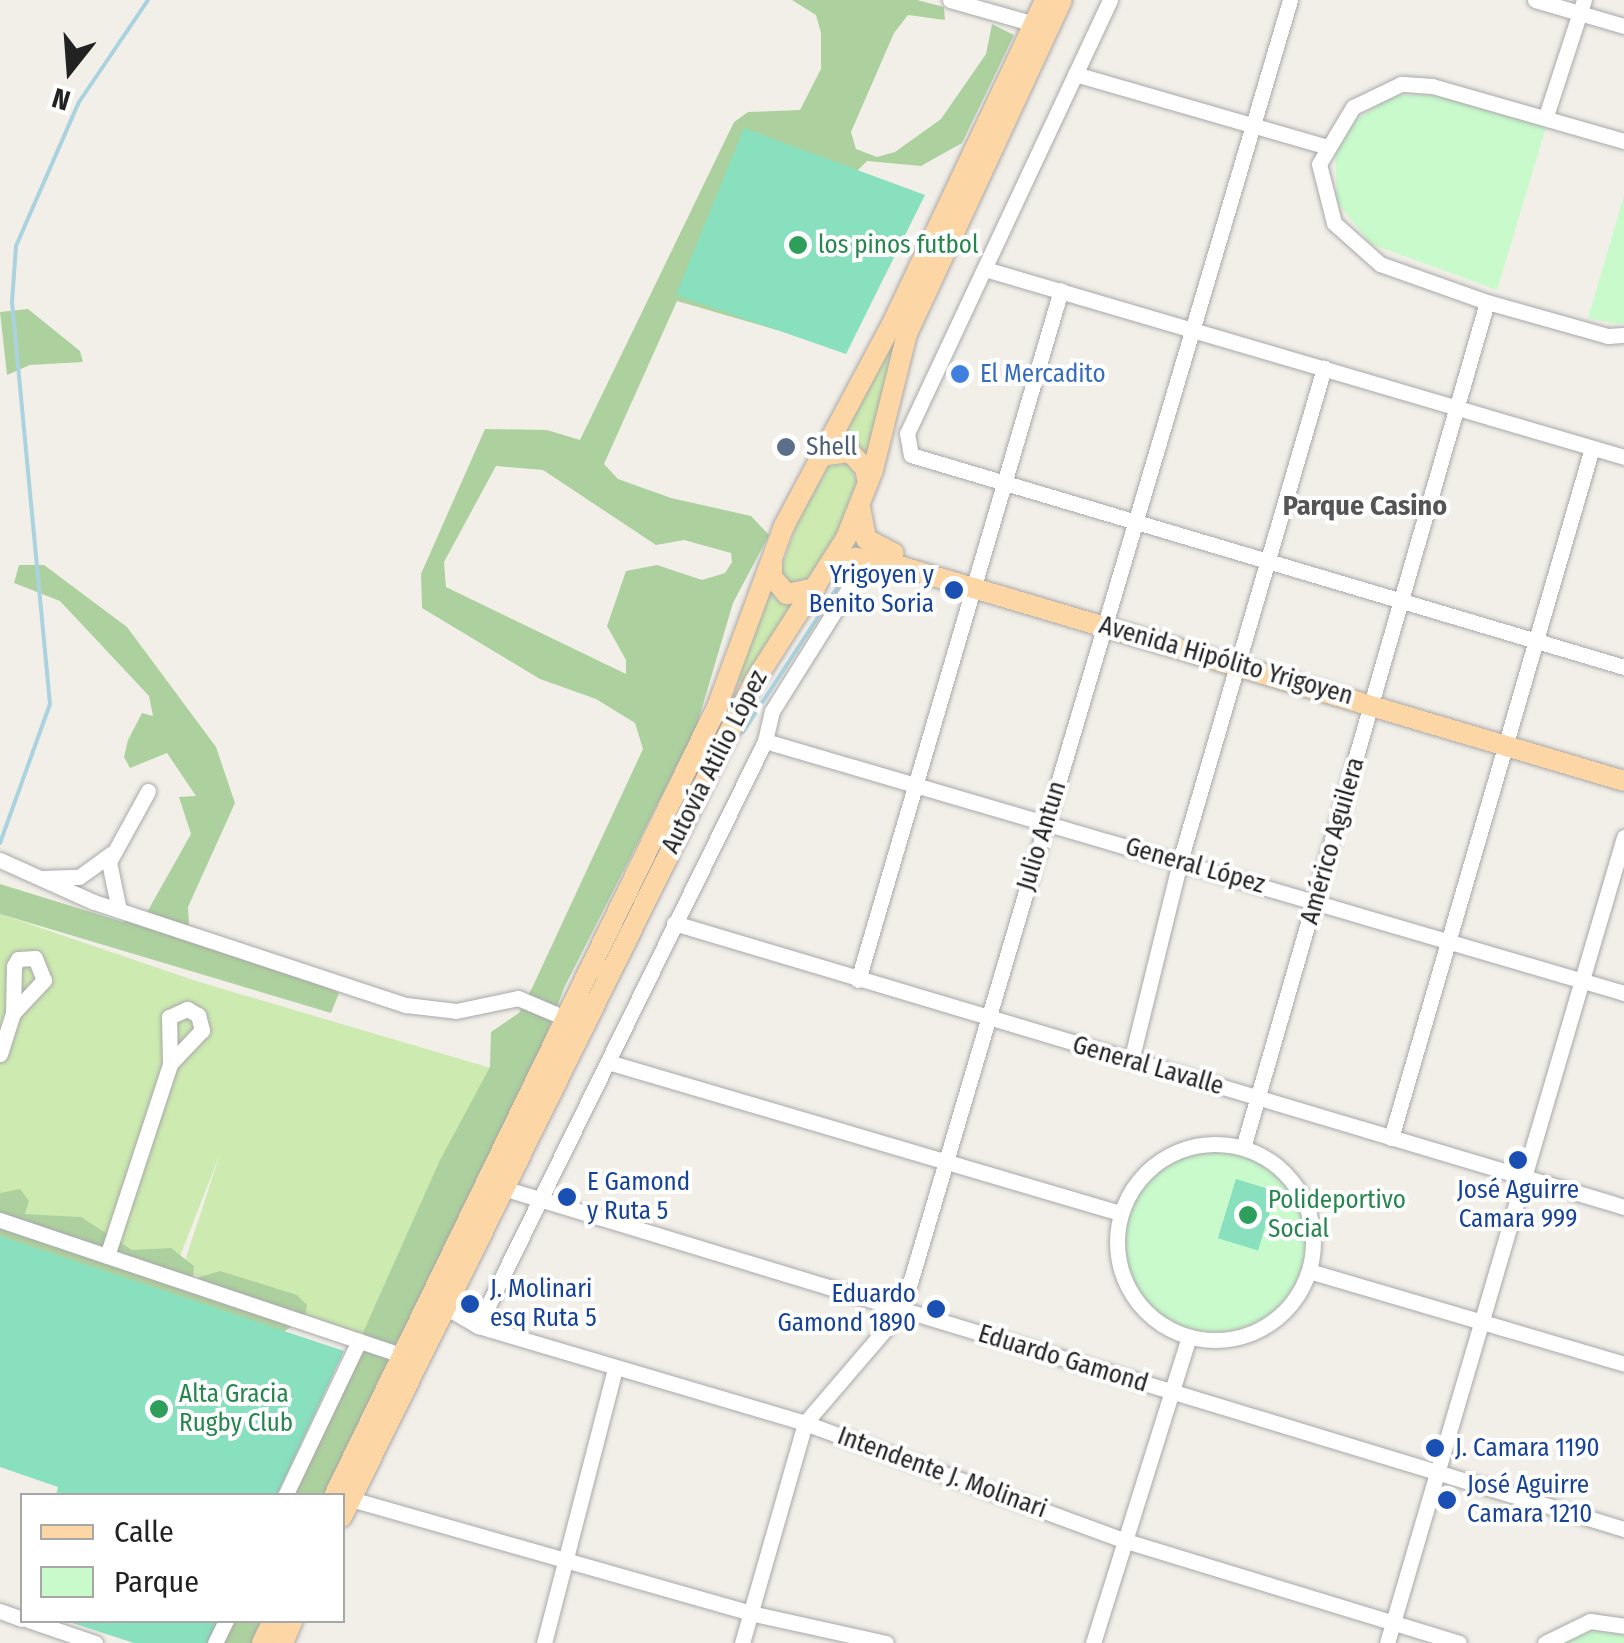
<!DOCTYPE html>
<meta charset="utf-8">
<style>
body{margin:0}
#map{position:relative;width:1624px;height:1643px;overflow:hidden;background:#f2efe9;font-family:"Fira Sans Condensed",sans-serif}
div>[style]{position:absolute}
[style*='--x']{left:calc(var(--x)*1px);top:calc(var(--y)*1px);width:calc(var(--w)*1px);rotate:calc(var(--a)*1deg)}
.grass>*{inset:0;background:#cdebb0}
.forest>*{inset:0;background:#add19e}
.park>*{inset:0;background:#c8facc}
.round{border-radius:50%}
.pitch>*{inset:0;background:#88e0be;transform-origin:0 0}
.stream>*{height:4px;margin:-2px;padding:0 2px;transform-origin:2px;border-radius:2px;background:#aad3df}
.roads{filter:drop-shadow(0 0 2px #a9a9a9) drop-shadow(0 0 2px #a9a9a9)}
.minor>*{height:15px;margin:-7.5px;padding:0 7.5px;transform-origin:7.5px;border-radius:7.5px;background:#fff}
.minor>.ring{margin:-7.5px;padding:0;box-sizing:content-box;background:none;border:15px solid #fff;border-radius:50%}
.major>*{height:20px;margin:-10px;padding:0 10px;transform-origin:10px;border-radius:10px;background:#fcd6a4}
.dots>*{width:28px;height:28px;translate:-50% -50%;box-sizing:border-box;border:5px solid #fff;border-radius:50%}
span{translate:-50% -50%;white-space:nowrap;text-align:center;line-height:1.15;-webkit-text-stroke:8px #fff;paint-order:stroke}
.leisure-label{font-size:25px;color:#27864d}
.left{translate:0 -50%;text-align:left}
.shop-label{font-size:25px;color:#366cbe}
.service-label{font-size:25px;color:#4e5e75}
.transit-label{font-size:25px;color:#164399}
.right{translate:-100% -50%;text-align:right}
.street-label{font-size:25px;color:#222}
.neighbourhood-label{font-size:28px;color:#555;font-weight:700}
.legend{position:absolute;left:20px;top:1493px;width:325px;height:130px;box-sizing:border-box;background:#fff;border:2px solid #a7a7a7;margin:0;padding:12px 18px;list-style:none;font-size:30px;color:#222}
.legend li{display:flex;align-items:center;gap:20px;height:50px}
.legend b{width:50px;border:2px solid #a7a7a7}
.north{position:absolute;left:20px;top:20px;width:100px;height:100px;-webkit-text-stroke:8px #fff;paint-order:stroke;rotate:197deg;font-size:28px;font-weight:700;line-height:40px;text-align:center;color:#222}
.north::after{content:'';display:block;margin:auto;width:35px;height:45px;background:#222;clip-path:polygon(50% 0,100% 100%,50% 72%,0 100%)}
</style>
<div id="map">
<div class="grass">
<i style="clip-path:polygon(904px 319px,868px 459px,841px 435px)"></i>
<i style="clip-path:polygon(848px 463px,857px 481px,837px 533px,811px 580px,792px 589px,780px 571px,800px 517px,828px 467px)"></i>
<i style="clip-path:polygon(769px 586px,776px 599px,797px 603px,747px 685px,736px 679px)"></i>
<i style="clip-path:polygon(0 914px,196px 981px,501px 1071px,374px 1340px,182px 1270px,220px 1154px,173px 1274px,0 1215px)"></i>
</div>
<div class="forest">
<i style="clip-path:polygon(evenodd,792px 0,917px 0,944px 7px,945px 20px,908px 15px,894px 33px,851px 132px,856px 149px,877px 157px,895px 152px,941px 119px,986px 54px,992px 24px,1014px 35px,962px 143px,921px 166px,867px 161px,856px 172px,754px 132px,777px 330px,677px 301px,604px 464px,618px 479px,671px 498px,751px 516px,769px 535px,733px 603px,696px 728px,564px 988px,542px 1047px,327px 1495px,290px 1496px,440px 1160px,490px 1067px,491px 1032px,519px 1013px,533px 986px,643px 749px,635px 723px,596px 699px,540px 679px,422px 608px,421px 574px,485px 429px,547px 430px,580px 440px,734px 122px,748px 112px,800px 110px,821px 69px,821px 33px,816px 15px,792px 0,496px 466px,543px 470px,656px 545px,684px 540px,731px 553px,732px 562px,725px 573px,702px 580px,657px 565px,626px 571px,607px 626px,626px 660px,626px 674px,446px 587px,444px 562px,496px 466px)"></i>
<i style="clip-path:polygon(28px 309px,80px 351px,83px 362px,30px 365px,7px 375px,0 312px)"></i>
<i style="clip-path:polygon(19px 565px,44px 565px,127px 627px,216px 747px,235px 803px,188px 907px,189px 925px,339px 993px,331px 1013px,0 914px,0 884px,123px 922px,146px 914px,191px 834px,179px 797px,196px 796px,167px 753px,130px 768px,124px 757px,128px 740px,142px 713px,153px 716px,149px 696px,60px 601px,14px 583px)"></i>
<i style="clip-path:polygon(20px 1189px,29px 1201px,25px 1214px,81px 1217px,132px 1250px,171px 1248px,194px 1266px,193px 1279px,220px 1271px,297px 1295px,307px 1305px,305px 1317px,278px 1336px,0 1237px,0 1193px)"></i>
<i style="clip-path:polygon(231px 1621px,266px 1621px,255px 1643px,221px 1643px)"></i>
</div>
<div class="park">
<i style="clip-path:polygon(1393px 95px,1444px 95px,1547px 124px,1497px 290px,1371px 244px,1337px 202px,1335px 150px,1348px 125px)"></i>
<i style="clip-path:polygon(1624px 196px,1624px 323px,1617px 324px,1588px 318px)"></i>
<i class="round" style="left:1125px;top:1152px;width:180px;height:180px"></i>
<i style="clip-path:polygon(1589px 1626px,1624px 1631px,1624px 1643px,1555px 1643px)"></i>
</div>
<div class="pitch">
<i style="clip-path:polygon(744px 128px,925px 195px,846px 354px,676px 295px)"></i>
<i style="left:1236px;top:1179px;width:42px;height:62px;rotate:17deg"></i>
<i style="clip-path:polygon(0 1236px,344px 1351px,277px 1495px,56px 1495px,58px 1487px,0 1467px)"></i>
<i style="clip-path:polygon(66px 1621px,218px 1621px,208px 1643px,134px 1643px)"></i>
</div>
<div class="stream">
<i style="--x:743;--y:732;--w:185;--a:-56.9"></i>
<i style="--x:0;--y:843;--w:148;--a:-70.2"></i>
<i style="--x:50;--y:704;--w:404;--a:-95.4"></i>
<i style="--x:12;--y:302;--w:56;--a:-85.9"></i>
<i style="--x:16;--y:246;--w:157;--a:-66.4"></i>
<i style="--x:79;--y:102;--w:123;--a:-55.9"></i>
</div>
<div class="roads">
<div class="minor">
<i style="--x:950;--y:0;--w:87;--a:15.9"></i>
<i style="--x:1110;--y:0;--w:478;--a:115.1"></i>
<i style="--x:907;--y:433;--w:22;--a:80"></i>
<i style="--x:911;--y:455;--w:744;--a:16.56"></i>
<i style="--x:1535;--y:0;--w:93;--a:16.3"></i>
<i style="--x:1075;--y:74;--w:260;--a:16.1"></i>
<i style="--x:1546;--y:116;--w:122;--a:-71.9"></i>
<i style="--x:1624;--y:141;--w:200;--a:-164"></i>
<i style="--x:1432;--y:86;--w:31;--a:-176"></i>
<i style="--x:1401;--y:84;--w:53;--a:154.4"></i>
<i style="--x:1353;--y:107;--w:66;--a:120.8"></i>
<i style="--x:1319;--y:164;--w:61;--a:75.7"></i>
<i style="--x:1334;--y:223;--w:62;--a:41.7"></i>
<i style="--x:1380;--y:264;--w:114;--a:19.6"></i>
<i style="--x:1487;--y:302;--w:126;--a:15.7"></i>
<i style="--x:1608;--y:336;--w:16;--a:-4"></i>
<i style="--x:985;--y:269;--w:666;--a:16.39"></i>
<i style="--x:765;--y:741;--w:895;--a:16.35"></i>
<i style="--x:0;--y:860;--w:103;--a:24.1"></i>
<i style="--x:94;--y:902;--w:329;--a:18.3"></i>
<i style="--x:406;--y:1005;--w:50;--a:6.8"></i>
<i style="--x:456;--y:1011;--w:63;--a:-11.8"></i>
<i style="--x:518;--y:998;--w:56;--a:22.9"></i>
<i style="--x:43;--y:878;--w:36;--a:-2"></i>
<i style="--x:79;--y:877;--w:39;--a:-36"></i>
<i style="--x:119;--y:910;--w:49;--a:-101.8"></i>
<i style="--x:109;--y:862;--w:81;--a:-61.2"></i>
<i style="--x:674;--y:923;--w:992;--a:16.64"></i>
<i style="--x:858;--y:980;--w:719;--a:-73.61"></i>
<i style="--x:0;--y:1054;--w:43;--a:-72.4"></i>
<i style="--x:13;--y:1013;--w:47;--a:-88.8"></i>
<i style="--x:14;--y:966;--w:8;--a:-60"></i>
<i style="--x:18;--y:959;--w:17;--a:-3"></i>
<i style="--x:35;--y:958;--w:24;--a:68"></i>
<i style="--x:44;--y:980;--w:45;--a:133.2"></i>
<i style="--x:1131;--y:1061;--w:206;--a:-76.2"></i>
<i style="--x:1180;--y:861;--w:514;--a:-73.72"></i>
<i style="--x:608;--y:1062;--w:534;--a:16.43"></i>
<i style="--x:1391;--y:1138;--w:719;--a:-73.76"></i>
<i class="ring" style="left:1117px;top:1144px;width:181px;height:181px"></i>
<i style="--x:1243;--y:1148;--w:880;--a:-73.91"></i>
<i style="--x:503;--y:1188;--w:1172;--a:16.92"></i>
<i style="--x:0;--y:1220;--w:424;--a:18.6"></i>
<i style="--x:107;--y:1256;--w:202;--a:-71.8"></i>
<i style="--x:170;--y:1064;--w:47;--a:-91.2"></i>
<i style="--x:169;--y:1017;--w:20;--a:-24"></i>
<i style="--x:187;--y:1009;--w:13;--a:29"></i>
<i style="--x:198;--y:1015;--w:16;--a:75"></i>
<i style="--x:202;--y:1030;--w:47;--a:133.3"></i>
<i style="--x:1309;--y:1271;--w:328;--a:16.4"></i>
<i style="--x:437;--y:1302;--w:48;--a:30.3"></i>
<i style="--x:478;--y:1326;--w:341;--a:16.5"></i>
<i style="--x:805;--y:1423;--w:339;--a:20.2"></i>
<i style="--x:1123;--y:1540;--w:351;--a:17"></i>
<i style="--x:478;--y:1326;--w:652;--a:-63.87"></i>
<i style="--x:765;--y:741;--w:31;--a:-77"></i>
<i style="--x:772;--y:711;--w:181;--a:-57.9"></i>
<i style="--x:285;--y:1496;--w:172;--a:-64.5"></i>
<i style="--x:351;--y:1499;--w:415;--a:15.9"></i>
<i style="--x:750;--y:1613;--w:139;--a:12.4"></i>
<i style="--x:0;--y:1611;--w:23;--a:20"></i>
<i style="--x:28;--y:1620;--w:71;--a:18.9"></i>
<i style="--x:215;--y:1643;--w:25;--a:-64"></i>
<i style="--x:544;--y:1643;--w:284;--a:-75.5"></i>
<i style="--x:742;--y:1643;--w:229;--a:-74"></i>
<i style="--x:805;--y:1423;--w:149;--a:-49.4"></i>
<i style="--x:902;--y:1310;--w:1366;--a:-73.5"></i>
<i style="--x:1093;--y:1643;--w:321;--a:-72.6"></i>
<i style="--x:1387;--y:1643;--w:840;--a:-73.61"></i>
<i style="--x:1545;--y:1643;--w:50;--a:-26.1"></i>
<i style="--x:1590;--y:1621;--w:34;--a:8"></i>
</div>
<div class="major">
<i style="--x:821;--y:456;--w:29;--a:-8"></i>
<i style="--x:850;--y:452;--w:22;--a:47"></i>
<i style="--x:865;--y:468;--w:15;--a:79"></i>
<i style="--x:860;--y:507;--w:33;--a:79"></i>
<i style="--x:866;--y:539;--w:31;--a:27"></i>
<i style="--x:772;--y:562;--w:15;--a:90"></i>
<i style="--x:772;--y:577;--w:23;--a:49"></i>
<i style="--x:787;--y:594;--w:29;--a:-12"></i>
<i style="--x:828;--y:570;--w:30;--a:-24"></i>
<i style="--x:855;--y:558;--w:24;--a:5"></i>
<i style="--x:879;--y:560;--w:777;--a:16.52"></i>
<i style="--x:334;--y:1496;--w:877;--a:-64.11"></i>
<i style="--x:717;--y:707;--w:193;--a:-69.7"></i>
<i style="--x:784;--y:526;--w:229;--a:-61.9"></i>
<i style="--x:892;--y:324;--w:358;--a:-64.7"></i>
<i style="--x:342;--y:1517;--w:931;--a:-63.74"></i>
<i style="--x:754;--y:682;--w:171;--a:-57.4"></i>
<i style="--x:846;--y:538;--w:73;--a:-68.3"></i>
<i style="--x:873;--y:470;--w:140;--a:-76"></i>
<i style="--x:907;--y:334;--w:368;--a:-65.1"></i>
<i style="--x:262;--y:1643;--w:25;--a:-64"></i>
<i style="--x:283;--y:1643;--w:25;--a:-67"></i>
</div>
</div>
<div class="dots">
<i style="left:798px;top:245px;background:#2e9e5b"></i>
<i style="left:960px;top:374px;background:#3f7fe0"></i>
<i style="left:786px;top:447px;background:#5c6f8a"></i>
<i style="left:954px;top:590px;background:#1a4fb4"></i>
<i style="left:1518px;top:1160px;background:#1a4fb4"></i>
<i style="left:567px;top:1197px;background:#1a4fb4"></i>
<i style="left:1248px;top:1215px;background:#2e9e5b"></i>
<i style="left:470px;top:1304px;background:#1a4fb4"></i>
<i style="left:936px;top:1309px;background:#1a4fb4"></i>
<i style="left:159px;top:1409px;background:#2e9e5b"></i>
<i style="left:1435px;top:1448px;background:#1a4fb4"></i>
<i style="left:1447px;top:1500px;background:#1a4fb4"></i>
</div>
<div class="leisure-label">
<span class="left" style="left:818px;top:245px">los pinos futbol</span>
<span class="left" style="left:1268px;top:1215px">Polideportivo<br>Social</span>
<span class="left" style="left:179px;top:1409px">Alta Gracia<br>Rugby Club</span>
</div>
<div class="shop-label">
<span class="left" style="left:980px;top:374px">El Mercadito</span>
</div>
<div class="service-label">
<span class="left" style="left:806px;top:447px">Shell</span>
</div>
<div class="transit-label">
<span class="right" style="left:934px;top:590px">Yrigoyen y<br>Benito Soria</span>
<span class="left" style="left:587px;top:1197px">E Gamond<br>y Ruta 5</span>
<span style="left:1518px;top:1205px">José Aguirre<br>Camara 999</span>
<span class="left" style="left:490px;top:1304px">J. Molinari<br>esq Ruta 5</span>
<span class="right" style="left:916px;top:1309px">Eduardo<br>Gamond 1890</span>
<span class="left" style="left:1455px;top:1448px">J. Camara 1190</span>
<span class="left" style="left:1467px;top:1500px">José Aguirre<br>Camara 1210</span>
</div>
<div class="street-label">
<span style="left:1226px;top:661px;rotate:16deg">Avenida Hipólito Yrigoyen</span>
<span style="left:715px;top:762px;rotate:-63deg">Autovía Atilio López</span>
<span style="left:1042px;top:836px;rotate:-73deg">Julio Antun</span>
<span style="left:1333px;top:841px;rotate:-74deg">Américo Aguilera</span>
<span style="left:1195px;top:866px;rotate:16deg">General López</span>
<span style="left:1148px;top:1066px;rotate:16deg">General Lavalle</span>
<span style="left:1063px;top:1359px;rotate:17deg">Eduardo Gamond</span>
<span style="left:942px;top:1473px;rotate:20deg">Intendente J. Molinari</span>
</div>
<div class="neighbourhood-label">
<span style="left:1365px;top:506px">Parque Casino</span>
</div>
<ul class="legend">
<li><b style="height:12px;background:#fcd6a4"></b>Calle</li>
<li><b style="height:28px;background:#c8facc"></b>Parque</li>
</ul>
<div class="north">N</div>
</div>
